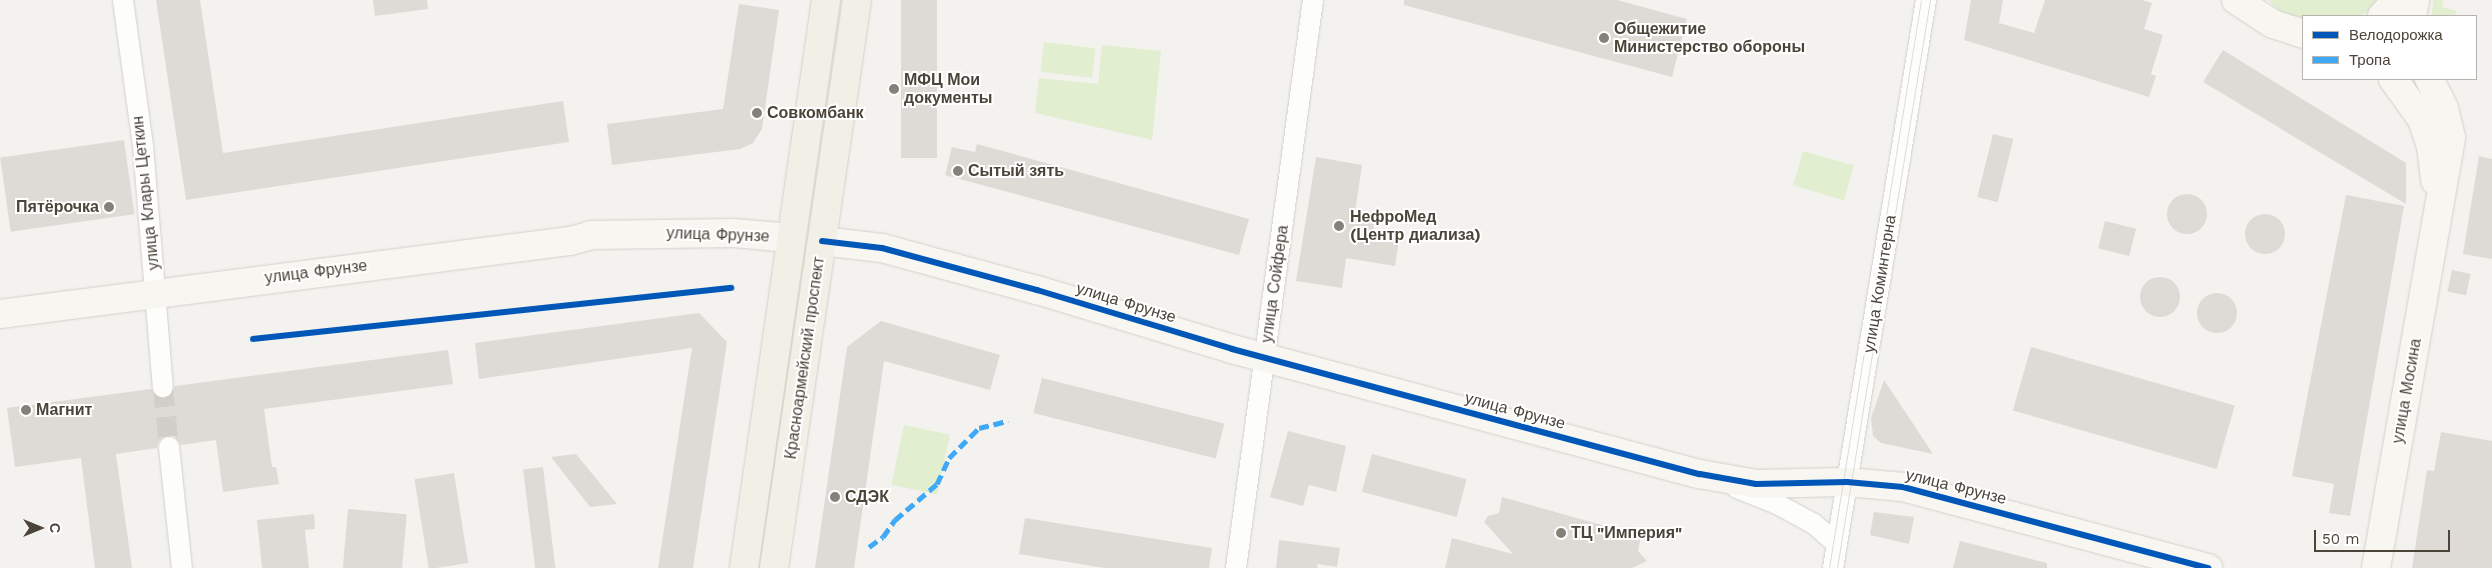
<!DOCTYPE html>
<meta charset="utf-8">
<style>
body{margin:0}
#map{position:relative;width:2492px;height:568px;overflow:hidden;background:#f4f2ee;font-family:"Work Sans",sans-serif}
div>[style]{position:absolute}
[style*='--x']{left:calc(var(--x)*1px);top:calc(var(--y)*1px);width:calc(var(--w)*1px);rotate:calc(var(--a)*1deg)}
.green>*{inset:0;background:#e1eecf;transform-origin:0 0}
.building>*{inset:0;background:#dedbd6;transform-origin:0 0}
.round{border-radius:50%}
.street-tunnel>*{height:20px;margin-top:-10px;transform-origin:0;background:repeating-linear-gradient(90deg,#d2cfca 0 20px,transparent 0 30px)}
.roads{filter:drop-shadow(0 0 1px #d2d0cb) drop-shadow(0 0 1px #d2d0cb)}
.street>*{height:20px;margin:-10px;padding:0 10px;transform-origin:10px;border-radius:10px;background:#fdfdfc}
.secondary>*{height:28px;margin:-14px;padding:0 14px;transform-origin:14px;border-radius:14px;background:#f7f6f1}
.primary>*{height:28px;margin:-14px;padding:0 14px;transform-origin:14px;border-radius:14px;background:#f2efe6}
.tram>*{height:1px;margin:-0.5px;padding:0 0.5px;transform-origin:0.5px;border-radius:0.5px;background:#dbdbda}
.quiet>*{height:5px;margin-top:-2.5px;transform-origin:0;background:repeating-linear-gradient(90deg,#3fa9f5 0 10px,transparent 0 15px)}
.cycleway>*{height:6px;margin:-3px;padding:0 3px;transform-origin:3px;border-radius:3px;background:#0057b8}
.dots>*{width:14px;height:14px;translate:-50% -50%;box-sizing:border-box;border:2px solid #fff;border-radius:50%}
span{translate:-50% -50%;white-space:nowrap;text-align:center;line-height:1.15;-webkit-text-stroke:4px #fff;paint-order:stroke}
.poi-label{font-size:16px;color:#4b4439;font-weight:700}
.left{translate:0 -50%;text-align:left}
.right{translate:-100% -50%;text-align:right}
.street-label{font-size:16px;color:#4b4439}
.legend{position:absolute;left:2302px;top:15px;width:175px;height:65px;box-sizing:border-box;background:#fff;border:1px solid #b7b4b0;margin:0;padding:6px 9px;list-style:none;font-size:15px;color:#4b4439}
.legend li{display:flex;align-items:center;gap:10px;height:25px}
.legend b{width:25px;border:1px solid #b7b4b0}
.north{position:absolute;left:15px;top:503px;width:50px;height:50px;-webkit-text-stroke:4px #fff;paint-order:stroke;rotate:90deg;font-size:14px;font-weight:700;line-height:20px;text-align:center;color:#4b4439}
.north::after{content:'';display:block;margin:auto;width:18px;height:22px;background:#4b4439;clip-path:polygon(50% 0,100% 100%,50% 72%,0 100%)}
.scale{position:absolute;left:2314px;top:530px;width:136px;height:22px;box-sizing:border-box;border:2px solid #4b4439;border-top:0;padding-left:6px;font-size:15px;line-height:18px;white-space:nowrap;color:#4b4439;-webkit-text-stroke:4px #fff;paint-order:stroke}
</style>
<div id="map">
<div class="green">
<i style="clip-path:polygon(2268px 0,2383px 0,2361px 16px,2303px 16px,2303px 22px,2283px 14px)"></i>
<i style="clip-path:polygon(2433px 0,2444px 0,2442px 7px,2457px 11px,2454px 16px,2432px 16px)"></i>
<i style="left:1044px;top:42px;width:52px;height:30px;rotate:7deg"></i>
<i style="clip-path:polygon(1102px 45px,1161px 51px,1152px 140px,1035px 113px,1039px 78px,1098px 84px)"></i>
<i style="left:1803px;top:151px;width:53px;height:36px;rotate:16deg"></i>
<i style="left:904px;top:425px;width:47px;height:61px;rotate:12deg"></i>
</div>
<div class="building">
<i style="clip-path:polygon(156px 0,200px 0,223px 153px,563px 101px,569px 142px,186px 200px)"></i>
<i style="clip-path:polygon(373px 0,427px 0,428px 9px,375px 16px)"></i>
<i style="left:901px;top:0;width:36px;height:158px"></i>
<i style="clip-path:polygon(1404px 0,1617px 0,1687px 19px,1672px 77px,1404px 5px)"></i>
<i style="clip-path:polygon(1971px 0,2003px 0,1999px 23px,2034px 33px,2045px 0,2142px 0,2152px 3px,2144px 29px,2163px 35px,2151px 74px,2156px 76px,2149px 97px,1964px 40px)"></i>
<i style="clip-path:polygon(739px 4px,779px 10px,762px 129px,753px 143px,740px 149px,612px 165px,607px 124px,723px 109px)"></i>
<i style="clip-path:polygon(2223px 50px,2406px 163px,2406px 204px,2203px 82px)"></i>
<i style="left:1993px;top:134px;width:21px;height:65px;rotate:14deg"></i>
<i style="left:124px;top:140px;width:75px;height:125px;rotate:82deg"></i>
<i style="clip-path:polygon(977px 144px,1249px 219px,1239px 255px,945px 175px,952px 147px,975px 152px)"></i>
<i style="clip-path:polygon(2479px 156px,2492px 159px,2492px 259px,2463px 254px)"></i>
<i style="clip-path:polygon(1316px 157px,1362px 165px,1355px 213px,1375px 216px,1372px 236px,1399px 240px,1395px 266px,1346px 258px,1342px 288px,1296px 281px)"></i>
<i class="round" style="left:2167px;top:194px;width:40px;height:40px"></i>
<i style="clip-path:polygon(2346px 195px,2404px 206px,2350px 516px,2329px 513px,2334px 484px,2292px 476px)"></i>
<i class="round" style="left:2245px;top:214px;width:40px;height:40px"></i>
<i style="left:2105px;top:221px;width:32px;height:28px;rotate:14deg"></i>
<i style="left:2452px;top:270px;width:19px;height:22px;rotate:12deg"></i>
<i class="round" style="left:2140px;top:277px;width:40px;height:40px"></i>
<i class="round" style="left:2197px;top:293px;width:40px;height:40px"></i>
<i style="clip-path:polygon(699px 313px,727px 342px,693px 568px,658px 568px,692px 348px,479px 379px,475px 343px)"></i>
<i style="clip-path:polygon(881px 321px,1000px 355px,990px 390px,884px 361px,854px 568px,815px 568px,847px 347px)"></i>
<i style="left:2031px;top:347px;width:212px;height:66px;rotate:16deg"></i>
<i style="clip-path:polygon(448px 350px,453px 384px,264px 409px,272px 467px,276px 467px,279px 484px,223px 492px,216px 440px,181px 445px,174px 436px,167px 435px,158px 442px,157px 448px,116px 454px,132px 568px,95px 568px,81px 458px,15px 467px,7px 408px,151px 389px,158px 397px,164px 399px,173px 392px,175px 386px)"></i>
<i style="left:1042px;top:378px;width:188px;height:36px;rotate:14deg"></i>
<i style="clip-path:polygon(1884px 380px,1933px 454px,1881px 443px,1873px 436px,1871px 418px)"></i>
<i style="clip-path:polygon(1288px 431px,1346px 446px,1336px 492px,1309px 485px,1303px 506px,1270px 497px)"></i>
<i style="clip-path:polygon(2441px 432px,2492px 441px,2492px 568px,2412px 568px,2427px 470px,2434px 471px)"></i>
<i style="clip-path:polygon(576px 454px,617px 504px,590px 507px,551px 457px)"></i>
<i style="left:1372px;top:454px;width:98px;height:39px;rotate:15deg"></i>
<i style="left:543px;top:467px;width:102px;height:20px;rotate:83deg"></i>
<i style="left:454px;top:473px;width:91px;height:40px;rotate:81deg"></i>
<i style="clip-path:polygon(1502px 497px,1641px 536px,1638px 551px,1647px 561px,1632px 568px,1445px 568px,1452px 538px,1513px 554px,1484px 522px,1488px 516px,1499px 513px)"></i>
<i style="left:348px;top:509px;width:59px;height:59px;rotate:5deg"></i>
<i style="clip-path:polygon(1874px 512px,1914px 517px,1909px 544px,1870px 535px)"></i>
<i style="clip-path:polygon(314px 514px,315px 529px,305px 530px,309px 568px,262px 568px,257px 520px)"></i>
<i style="clip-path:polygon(1025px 518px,1212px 548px,1209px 568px,1104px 568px,1019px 554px)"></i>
<i style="clip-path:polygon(1279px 540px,1340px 548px,1337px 567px,1318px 564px,1317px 568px,1276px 568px)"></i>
<i style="clip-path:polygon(1960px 541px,2047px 563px,2047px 568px,1953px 568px)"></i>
</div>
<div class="street-tunnel">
<i style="--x:163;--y:387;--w:60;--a:84.3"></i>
</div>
<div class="roads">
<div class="street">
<i style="--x:123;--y:0;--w:147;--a:82.2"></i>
<i style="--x:143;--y:146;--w:242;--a:85.3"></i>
<i style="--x:169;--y:447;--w:122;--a:83.9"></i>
<i style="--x:1737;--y:488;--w:43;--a:21.8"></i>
<i style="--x:1777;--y:504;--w:42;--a:28.4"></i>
<i style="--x:1814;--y:524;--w:30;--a:41"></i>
<i style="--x:1236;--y:568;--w:573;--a:-82.28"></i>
<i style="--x:1833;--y:568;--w:576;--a:-80.7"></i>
</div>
<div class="secondary">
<i style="--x:2236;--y:0;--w:44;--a:33"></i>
<i style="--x:2273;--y:24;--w:32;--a:18"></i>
<i style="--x:2382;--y:16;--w:22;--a:-47"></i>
<i style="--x:2412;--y:16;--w:16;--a:-79"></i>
<i style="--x:2393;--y:79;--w:49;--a:54.1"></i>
<i style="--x:2422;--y:119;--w:28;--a:72"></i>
<i style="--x:2431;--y:146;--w:35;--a:83"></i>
<i style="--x:822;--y:241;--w:60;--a:6.7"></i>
<i style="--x:882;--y:248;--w:161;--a:15.2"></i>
<i style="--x:1037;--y:290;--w:204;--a:16.8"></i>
<i style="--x:1232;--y:349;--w:484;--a:15"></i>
<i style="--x:1700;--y:474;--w:57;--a:10.1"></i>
<i style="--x:1756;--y:484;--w:91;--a:-1.3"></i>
<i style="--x:1847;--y:482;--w:56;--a:5.1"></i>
<i style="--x:1903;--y:487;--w:316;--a:14.9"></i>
<i style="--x:0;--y:314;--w:575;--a:-7.3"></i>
<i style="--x:570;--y:241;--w:23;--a:-15"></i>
<i style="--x:592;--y:235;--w:142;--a:-0.8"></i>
<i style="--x:734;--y:233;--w:57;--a:5"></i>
<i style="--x:2376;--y:568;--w:437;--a:-80.1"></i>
<i style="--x:2451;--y:137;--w:30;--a:-104"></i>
<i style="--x:2444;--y:108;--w:33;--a:-117"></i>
</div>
<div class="primary">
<i style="--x:744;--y:568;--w:574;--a:-81.79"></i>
<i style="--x:774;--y:568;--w:574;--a:-81.69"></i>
</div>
</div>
<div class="tram">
<i style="--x:1829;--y:568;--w:575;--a:-80.8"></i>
<i style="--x:1837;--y:568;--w:576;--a:-80.7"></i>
</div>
<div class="quiet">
<i style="--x:869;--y:547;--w:17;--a:-36"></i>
<i style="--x:883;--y:537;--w:21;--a:-55"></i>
<i style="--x:895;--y:520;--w:55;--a:-40.6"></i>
<i style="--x:937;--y:484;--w:29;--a:-65"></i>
<i style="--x:949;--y:458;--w:42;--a:-45"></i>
<i style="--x:979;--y:428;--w:30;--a:-14"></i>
</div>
<div class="cycleway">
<i style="--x:822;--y:241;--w:60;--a:6.7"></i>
<i style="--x:882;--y:248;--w:161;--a:15.2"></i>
<i style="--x:1037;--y:290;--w:204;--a:16.8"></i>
<i style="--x:1232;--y:349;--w:484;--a:15"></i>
<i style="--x:1700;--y:474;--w:57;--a:10.1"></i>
<i style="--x:1756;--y:484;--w:91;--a:-1.3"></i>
<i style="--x:1847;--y:482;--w:56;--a:5.1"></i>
<i style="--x:1903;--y:487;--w:316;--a:14.9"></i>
<i style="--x:253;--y:339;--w:481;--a:-6.1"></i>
</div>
<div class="dots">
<i style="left:1604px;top:38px;background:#868178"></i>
<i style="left:894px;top:89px;background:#868178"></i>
<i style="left:757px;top:113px;background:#868178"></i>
<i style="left:958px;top:171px;background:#868178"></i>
<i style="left:109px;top:207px;background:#868178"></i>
<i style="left:1339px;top:226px;background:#868178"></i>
<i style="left:26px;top:410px;background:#868178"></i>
<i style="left:835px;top:497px;background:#868178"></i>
<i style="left:1561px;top:533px;background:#868178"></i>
</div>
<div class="poi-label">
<span class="left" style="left:1614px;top:38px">Общежитие<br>Министерство обороны</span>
<span class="left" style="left:904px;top:89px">МФЦ Мои<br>документы</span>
<span class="left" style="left:767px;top:113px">Совкомбанк</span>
<span class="left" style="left:968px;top:171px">Сытый зять</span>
<span class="right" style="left:99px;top:207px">Пятёрочка</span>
<span class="left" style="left:1350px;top:226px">НефроМед<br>(Центр диализа)</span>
<span class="left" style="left:36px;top:410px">Магнит</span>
<span class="left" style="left:845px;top:497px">СДЭК</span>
<span class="left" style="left:1571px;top:533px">ТЦ "Империя"</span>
</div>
<div class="street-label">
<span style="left:146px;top:193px;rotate:-96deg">улица Клары Цеткин</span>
<span style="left:718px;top:235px;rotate:2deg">улица Фрунзе</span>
<span style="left:316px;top:272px;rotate:-7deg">улица Фрунзе</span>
<span style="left:1275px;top:284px;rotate:-82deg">улица Сойфера</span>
<span style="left:1880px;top:284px;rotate:-81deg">улица Коминтерна</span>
<span style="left:1126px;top:303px;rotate:17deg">улица Фрунзе</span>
<span style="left:805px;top:358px;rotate:-82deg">Красноармейский проспект</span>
<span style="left:2407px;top:391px;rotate:-80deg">улица Мосина</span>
<span style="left:1515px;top:411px;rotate:15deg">улица Фрунзе</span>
<span style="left:1956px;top:487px;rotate:14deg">улица Фрунзе</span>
</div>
<ul class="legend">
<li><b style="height:6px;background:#0057b8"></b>Велодорожка</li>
<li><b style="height:6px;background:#3fa9f5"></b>Тропа</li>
</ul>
<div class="north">С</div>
<div class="scale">50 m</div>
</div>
